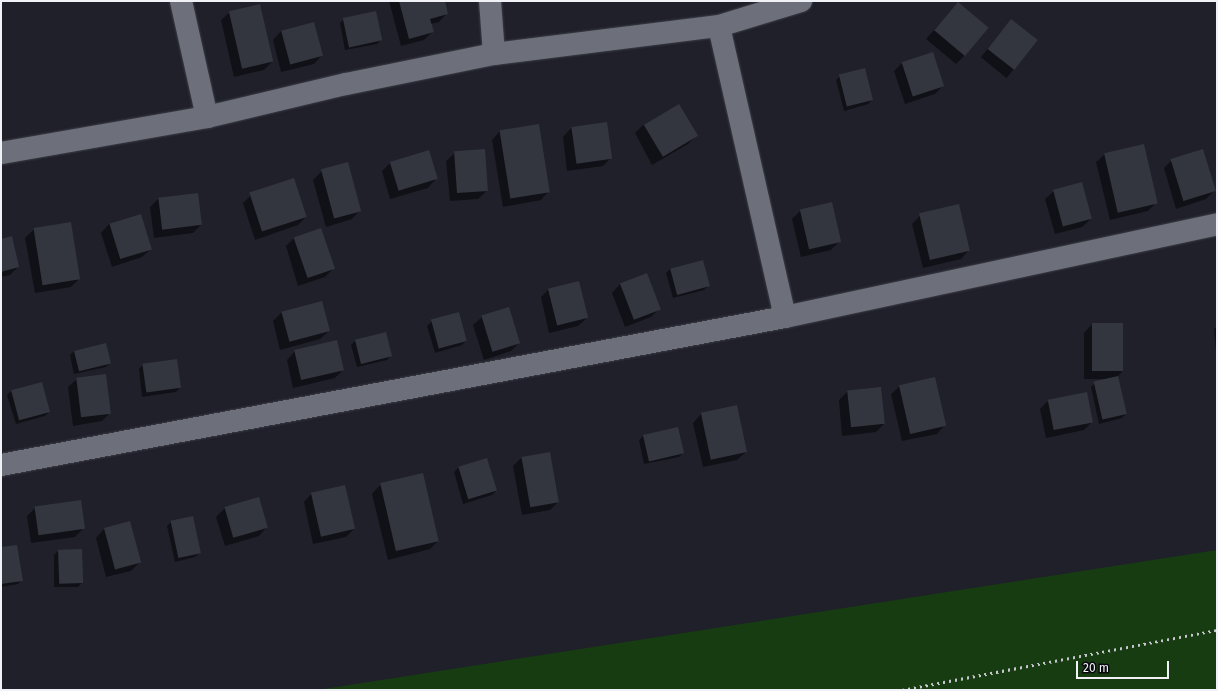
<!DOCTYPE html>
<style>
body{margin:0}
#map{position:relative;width:1218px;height:691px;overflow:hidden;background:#1f202a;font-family:"Fira Sans",sans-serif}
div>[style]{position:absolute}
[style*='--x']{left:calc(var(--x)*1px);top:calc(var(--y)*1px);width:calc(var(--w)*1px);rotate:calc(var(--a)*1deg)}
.green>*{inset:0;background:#173c12}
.shadow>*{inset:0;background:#0007;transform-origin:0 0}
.building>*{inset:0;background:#33353f;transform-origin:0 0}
.roads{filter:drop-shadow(0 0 1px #3c3d45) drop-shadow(0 0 1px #3c3d45)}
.minor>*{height:22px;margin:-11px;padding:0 11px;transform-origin:11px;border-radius:11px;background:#6d6f7b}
.rail>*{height:3px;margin-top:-1.5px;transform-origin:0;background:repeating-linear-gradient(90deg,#c5c7cd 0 2px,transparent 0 6px)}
span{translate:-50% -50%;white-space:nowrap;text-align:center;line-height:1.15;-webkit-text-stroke:4px #090a0e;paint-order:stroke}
.frame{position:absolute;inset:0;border:2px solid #f0f2f8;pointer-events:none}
.scale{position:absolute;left:1076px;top:661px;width:93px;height:18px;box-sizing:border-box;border:2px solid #f0f2f8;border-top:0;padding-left:5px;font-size:12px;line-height:14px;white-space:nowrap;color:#f0f2f8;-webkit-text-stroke:3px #090a0e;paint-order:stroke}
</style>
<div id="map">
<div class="green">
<i style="clip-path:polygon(1217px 550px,1217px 690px,317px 690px)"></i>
</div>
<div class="shadow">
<i style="clip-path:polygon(389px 1px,444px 1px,447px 13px,439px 22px,431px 24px,433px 31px,424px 40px,401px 46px)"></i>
<i style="clip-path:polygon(958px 3px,964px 56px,956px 64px,926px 39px)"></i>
<i style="clip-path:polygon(230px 12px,272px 62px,264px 70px,234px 77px,221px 20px)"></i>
<i style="clip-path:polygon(344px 19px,381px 40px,377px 44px,345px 50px,340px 23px)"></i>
<i style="left:1011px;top:20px;width:33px;height:48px;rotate:39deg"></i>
<i style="clip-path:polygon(281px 31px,322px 55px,314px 64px,281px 72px,273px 40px)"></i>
<i style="clip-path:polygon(903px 62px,943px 86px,935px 94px,905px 104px,894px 71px)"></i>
<i style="clip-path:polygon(840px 76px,872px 100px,868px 104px,844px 111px,836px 80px)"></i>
<i style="clip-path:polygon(643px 125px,696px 136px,688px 144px,652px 165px,635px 133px)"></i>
<i style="clip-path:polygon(571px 128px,611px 158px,603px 166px,567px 171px,563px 137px)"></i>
<i style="clip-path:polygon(500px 131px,549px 191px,541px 200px,503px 207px,492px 140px)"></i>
<i style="clip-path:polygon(455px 153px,487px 191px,478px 199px,450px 201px,446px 161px)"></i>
<i style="clip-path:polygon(1105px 154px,1156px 203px,1148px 211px,1110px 220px,1096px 162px)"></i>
<i style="clip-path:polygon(1172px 160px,1214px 191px,1206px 199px,1176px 209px,1164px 168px)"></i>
<i style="clip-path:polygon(390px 163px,436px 179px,428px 188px,390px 199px,382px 171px)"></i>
<i style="clip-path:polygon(347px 164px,360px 210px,352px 219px,326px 227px,313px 180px,321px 172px)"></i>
<i style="clip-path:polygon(1054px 191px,1091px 219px,1082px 227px,1055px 234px,1045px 199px)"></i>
<i style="clip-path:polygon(251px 195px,306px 217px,298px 225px,255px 240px,243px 203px)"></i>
<i style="clip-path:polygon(158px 199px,201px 225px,193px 233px,154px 238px,150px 207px)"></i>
<i style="clip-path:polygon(800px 211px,840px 241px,831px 250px,801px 257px,792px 219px)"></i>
<i style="clip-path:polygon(920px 216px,969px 250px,961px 259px,923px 268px,912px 224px)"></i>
<i style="clip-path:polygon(109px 224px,151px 249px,142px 257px,112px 267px,101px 233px)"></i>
<i style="clip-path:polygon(34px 229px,79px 279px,71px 287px,35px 293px,25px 238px)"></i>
<i style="clip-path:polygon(294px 238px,334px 268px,325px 277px,298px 286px,286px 246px)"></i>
<i style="clip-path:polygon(1px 240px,18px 267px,10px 275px,1px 277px)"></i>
<i style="clip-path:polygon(670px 269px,708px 286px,704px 290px,673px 298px,666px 273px)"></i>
<i style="clip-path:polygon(620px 284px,660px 308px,651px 317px,625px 327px,612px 293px)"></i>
<i style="clip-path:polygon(549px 289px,587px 318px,578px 326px,549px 333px,541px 297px)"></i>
<i style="clip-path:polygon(281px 313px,329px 331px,320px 339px,280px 350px,273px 321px)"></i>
<i style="clip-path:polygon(482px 317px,519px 343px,511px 351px,484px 360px,473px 325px)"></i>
<i style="clip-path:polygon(431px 322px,466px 341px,462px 345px,435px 353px,427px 326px)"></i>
<i style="clip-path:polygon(1092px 324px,1123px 371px,1117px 377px,1126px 414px,1122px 418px,1099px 424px,1091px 387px,1095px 383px,1108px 379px,1084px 379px,1084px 333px)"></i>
<i style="clip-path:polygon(1217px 326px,1217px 363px,1214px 329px)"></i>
<i style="clip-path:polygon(385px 333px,391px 356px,387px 360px,357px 367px,351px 345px,355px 341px)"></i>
<i style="clip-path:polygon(74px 351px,110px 363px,106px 367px,74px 374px,70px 355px)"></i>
<i style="clip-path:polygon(295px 351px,343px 370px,335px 378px,293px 388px,287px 360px)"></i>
<i style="clip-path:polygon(143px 365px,180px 388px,176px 392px,142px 397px,139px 369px)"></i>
<i style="clip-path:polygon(77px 379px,110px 413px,102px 421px,73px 426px,68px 387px)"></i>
<i style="clip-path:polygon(900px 386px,945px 425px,937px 434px,902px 441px,891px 394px)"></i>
<i style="clip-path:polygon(880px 388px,884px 424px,876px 432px,842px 436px,839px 400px,847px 392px)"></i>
<i style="clip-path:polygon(11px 391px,49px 412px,45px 416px,16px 424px,7px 395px)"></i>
<i style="clip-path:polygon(1049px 400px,1092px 422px,1084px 430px,1046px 438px,1040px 409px)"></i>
<i style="clip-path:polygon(736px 407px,746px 452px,737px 460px,703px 467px,693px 423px,701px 414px)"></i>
<i style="clip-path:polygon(643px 436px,683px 453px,679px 457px,644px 464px,639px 440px)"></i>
<i style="clip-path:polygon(521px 458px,558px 502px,550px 510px,522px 515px,513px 466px)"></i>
<i style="clip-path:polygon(487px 459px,496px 491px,492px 495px,463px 504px,454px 472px,458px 468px)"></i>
<i style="clip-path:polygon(380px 485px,438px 541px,430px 549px,388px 560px,372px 494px)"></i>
<i style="clip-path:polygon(312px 493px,354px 529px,346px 537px,313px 544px,304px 502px)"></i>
<i style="clip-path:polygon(35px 508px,84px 528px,75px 537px,31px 543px,27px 516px)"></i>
<i style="clip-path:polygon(225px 508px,267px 527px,259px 536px,225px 546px,216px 517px)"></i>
<i style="clip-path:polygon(171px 522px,200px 553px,195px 557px,175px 562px,167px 526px)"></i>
<i style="clip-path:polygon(129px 523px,140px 562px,131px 571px,106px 577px,96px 538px,104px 529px)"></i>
<i style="clip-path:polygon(1px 548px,22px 580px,18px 584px,1px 587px)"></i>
<i style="clip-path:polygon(58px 551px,82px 583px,78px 587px,54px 587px,54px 555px)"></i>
</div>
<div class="building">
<i style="clip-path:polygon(399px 1px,445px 1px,448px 14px,430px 19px,434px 32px,409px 39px)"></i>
<i style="left:958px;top:2px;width:40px;height:37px;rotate:40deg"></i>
<i style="left:260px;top:4px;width:59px;height:32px;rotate:77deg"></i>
<i style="left:376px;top:11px;width:30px;height:34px;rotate:78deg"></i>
<i style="left:1011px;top:19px;width:34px;height:38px;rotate:38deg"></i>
<i style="left:314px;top:22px;width:35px;height:34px;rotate:75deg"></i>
<i style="left:933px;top:52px;width:36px;height:33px;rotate:72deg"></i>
<i style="left:865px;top:68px;width:33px;height:27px;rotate:76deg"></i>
<i style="left:679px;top:104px;width:37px;height:41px;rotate:59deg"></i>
<i style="left:607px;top:122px;width:37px;height:36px;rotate:82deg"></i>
<i style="left:539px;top:124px;width:69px;height:40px;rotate:81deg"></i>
<i style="left:1144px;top:144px;width:61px;height:41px;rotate:77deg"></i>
<i style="left:485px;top:149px;width:42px;height:31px;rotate:86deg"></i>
<i style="left:1203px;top:149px;width:44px;height:34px;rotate:73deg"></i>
<i style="left:429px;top:150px;width:30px;height:41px;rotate:73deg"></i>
<i style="left:348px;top:162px;width:51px;height:28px;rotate:75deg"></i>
<i style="left:294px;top:178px;width:41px;height:47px;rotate:72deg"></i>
<i style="left:1082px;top:182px;width:38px;height:30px;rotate:75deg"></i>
<i style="left:198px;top:193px;width:32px;height:40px;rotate:83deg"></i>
<i style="left:832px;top:202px;width:41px;height:33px;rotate:77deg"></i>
<i style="left:959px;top:204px;width:48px;height:41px;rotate:77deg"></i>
<i style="left:141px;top:214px;width:37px;height:33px;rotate:73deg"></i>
<i style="left:71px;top:222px;width:58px;height:38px;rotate:81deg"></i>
<i style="left:321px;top:228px;width:43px;height:29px;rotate:71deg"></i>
<i style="clip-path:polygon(12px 236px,19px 267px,1px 272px,1px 239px)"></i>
<i style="left:703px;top:260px;width:27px;height:34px;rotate:75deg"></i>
<i style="left:647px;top:273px;width:39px;height:29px;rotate:69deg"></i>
<i style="left:579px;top:281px;width:38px;height:32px;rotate:76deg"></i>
<i style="left:322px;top:301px;width:31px;height:42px;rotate:75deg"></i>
<i style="left:509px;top:307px;width:38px;height:29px;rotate:73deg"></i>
<i style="left:459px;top:312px;width:30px;height:29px;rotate:75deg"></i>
<i style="left:1092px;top:323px;width:31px;height:48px"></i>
<i style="left:386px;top:332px;width:25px;height:32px;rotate:76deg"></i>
<i style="left:337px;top:340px;width:31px;height:44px;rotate:77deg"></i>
<i style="left:106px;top:343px;width:21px;height:33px;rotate:76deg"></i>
<i style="left:177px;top:359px;width:29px;height:35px;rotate:82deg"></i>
<i style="left:106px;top:374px;width:40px;height:30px;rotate:83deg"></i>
<i style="left:1118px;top:376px;width:39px;height:25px;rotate:77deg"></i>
<i style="left:935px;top:377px;width:50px;height:37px;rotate:77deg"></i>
<i style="left:42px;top:382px;width:31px;height:32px;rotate:75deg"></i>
<i style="left:881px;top:387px;width:37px;height:34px;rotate:84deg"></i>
<i style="left:1087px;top:392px;width:31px;height:40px;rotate:79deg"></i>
<i style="left:737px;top:405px;width:48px;height:37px;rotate:78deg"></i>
<i style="left:678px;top:427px;width:27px;height:36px;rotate:77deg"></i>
<i style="left:550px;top:452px;width:51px;height:29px;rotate:80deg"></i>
<i style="left:487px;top:458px;width:34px;height:30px;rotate:73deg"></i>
<i style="left:423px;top:473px;width:70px;height:44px;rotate:77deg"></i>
<i style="left:345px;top:485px;width:45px;height:35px;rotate:77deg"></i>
<i style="left:259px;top:497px;width:32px;height:36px;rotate:74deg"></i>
<i style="left:81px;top:500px;width:29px;height:47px;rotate:82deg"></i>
<i style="left:193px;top:516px;width:38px;height:23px;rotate:78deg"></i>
<i style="left:130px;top:521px;width:43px;height:27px;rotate:75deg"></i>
<i style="clip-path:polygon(17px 545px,23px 581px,1px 584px,1px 547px)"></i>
<i style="left:82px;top:549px;width:34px;height:24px;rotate:88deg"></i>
</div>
<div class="roads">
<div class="minor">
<i style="--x:181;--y:1;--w:119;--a:77.4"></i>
<i style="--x:207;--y:117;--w:143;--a:-13.4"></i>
<i style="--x:346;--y:84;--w:151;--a:-11.5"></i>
<i style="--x:494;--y:54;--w:227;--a:-7.1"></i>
<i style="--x:490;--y:1;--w:53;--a:85.7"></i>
<i style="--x:1;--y:153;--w:209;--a:-9.9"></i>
<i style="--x:785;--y:317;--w:298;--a:-102.8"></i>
<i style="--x:719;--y:26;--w:86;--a:-17"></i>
<i style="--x:1;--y:465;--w:798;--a:-10.69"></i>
<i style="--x:785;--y:317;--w:442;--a:-12.1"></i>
</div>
</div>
<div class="rail">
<i style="--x:902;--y:690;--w:321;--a:-10.8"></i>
</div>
<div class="frame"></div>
<div class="scale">20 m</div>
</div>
